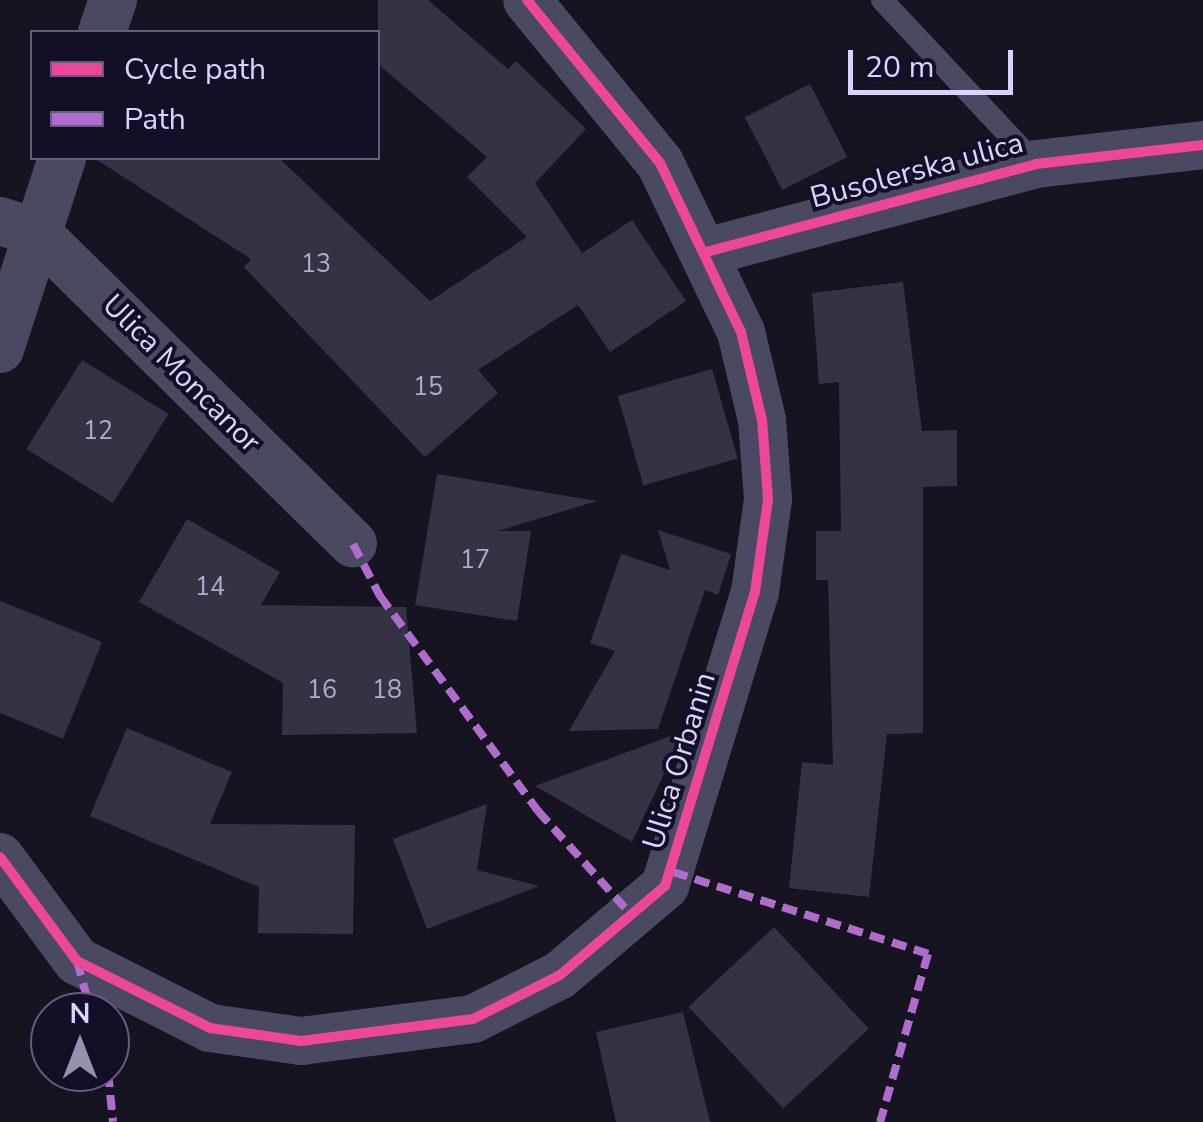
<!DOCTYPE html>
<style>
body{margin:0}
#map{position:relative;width:1203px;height:1122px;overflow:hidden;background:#161421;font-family:"Nunito Sans",sans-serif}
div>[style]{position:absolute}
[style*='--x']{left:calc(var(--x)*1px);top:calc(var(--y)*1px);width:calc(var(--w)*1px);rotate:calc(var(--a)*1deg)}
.building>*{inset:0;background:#343243;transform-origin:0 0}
.lane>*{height:22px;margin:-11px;padding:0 11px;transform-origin:11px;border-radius:11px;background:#4a4962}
.street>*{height:48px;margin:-24px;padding:0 24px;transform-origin:24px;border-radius:24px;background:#4a4962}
.quiet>*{height:8px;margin-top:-4px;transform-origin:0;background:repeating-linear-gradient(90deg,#b06ccc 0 15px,transparent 0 23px)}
.cycleway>*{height:10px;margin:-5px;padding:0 5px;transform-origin:5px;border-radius:5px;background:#ed469a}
span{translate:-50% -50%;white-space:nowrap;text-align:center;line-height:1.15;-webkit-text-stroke:8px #130f26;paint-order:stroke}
.number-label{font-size:25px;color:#b0acd0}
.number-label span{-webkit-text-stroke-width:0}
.street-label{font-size:30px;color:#d9d4ff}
.legend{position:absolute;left:30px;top:30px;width:350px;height:130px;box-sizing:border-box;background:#130f26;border:2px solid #625e7d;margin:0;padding:12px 18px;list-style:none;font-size:30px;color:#d9d4ff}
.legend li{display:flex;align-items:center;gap:20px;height:50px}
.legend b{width:50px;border:2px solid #625e7d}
.north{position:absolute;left:30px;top:992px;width:100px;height:100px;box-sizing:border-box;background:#130f26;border:2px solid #625e7d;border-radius:50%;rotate:0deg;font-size:28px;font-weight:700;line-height:40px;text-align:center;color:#d9d4ff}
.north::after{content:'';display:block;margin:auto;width:35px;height:45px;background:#9591b1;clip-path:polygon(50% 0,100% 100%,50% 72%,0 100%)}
.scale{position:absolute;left:848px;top:50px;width:165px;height:45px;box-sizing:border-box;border:5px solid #d9d4ff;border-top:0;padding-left:12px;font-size:30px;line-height:35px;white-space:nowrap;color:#d9d4ff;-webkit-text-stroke:8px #130f26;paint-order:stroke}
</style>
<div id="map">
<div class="building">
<i style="clip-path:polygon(378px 0,428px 0,508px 69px,516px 61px,586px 129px,535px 183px,582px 253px,632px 220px,686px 301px,610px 352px,578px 305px,478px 370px,498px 393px,425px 457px,244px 267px,251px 259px,94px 158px,279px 158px,430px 301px,527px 237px,467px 177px,487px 157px,378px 64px)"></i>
<i style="left:810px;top:84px;width:82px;height:73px;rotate:63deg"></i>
<i style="clip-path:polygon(903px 282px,922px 431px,957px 430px,957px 486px,923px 487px,923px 733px,887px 734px,869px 897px,789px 888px,802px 762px,833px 765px,828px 580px,816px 580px,816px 531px,841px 531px,839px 382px,819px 384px,812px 293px)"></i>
<i style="left:82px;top:360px;width:102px;height:105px;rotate:32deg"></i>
<i style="left:712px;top:369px;width:93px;height:98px;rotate:74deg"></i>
<i style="clip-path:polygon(437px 474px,597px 501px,498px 531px,531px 531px,517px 621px,415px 605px)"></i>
<i style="clip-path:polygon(187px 519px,280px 572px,261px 605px,406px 607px,417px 733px,282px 735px,283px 683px,139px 602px)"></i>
<i style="clip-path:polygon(658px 530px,731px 554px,718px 595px,705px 590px,658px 729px,569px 731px,615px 651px,590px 643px,621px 554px,670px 570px)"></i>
<i style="clip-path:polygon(0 601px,102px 642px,63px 739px,0 713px)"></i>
<i style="clip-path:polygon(127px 728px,232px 772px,210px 824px,355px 825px,353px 934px,258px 933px,259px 887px,90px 816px)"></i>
<i style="clip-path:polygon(684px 731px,632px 842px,535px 786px)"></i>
<i style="clip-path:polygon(487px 804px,477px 870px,539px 886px,427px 929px,393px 839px)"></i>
<i style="left:774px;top:927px;width:139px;height:117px;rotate:47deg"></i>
<i style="clip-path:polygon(683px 1012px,710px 1122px,616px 1122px,596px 1032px)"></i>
</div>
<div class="lane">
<i style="--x:882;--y:0;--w:225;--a:46.8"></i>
</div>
<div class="street">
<i style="--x:102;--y:32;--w:34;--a:-71"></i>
<i style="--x:0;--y:221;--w:39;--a:18"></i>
<i style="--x:37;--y:233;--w:443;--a:44.5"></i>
<i style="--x:706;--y:252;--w:342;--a:-14.9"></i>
<i style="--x:1036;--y:164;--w:168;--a:-6.5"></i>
<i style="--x:0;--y:349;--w:201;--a:-72"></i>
<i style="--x:0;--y:857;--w:129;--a:53.5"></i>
<i style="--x:77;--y:961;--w:149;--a:26.7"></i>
<i style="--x:210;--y:1028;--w:92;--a:8.1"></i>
<i style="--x:301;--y:1041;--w:173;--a:-7.3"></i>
<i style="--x:473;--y:1019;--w:97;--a:-26.8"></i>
<i style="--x:560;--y:975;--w:138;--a:-40.3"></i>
<i style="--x:665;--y:886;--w:307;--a:-73"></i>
<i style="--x:755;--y:592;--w:94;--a:-82"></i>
<i style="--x:768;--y:499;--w:79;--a:-94.3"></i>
<i style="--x:762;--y:420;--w:90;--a:-103.4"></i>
<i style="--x:741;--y:332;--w:187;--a:-115.6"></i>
<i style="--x:660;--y:163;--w:210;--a:-129.2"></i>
</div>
<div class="quiet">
<i style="--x:353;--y:544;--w:59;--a:62.6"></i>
<i style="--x:380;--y:596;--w:267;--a:53.7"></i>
<i style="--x:538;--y:811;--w:144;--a:48.1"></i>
<i style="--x:673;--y:872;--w:268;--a:17.8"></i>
<i style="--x:928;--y:954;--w:175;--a:105.9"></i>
<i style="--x:77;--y:961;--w:53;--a:74.6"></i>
<i style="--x:108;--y:1072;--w:50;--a:84.3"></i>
</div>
<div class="cycleway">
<i style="--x:706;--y:252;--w:342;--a:-14.9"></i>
<i style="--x:1036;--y:164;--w:168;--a:-6.5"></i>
<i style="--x:0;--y:857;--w:129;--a:53.5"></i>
<i style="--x:77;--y:961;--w:149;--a:26.7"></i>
<i style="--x:210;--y:1028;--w:92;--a:8.1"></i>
<i style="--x:301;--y:1041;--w:173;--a:-7.3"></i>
<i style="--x:473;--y:1019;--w:97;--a:-26.8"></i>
<i style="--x:560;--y:975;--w:138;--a:-40.3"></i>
<i style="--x:665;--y:886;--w:307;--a:-73"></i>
<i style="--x:755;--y:592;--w:94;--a:-82"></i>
<i style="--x:768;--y:499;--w:79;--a:-94.3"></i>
<i style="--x:762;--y:420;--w:90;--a:-103.4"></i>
<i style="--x:741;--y:332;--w:187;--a:-115.6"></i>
<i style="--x:660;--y:163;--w:210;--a:-129.2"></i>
</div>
<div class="number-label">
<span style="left:316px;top:264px">13</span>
<span style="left:428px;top:387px">15</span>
<span style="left:98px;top:431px">12</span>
<span style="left:475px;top:560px">17</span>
<span style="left:210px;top:587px">14</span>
<span style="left:322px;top:690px">16</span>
<span style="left:387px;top:690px">18</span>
</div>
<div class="street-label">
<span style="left:917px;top:171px;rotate:-15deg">Busolerska ulica</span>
<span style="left:181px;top:374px;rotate:45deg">Ulica Moncanor</span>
<span style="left:680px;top:761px;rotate:-73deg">Ulica Orbanin</span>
</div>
<ul class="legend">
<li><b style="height:12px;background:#ed469a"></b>Cycle path</li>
<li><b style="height:12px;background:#b06ccc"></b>Path</li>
</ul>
<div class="north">N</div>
<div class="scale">20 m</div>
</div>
